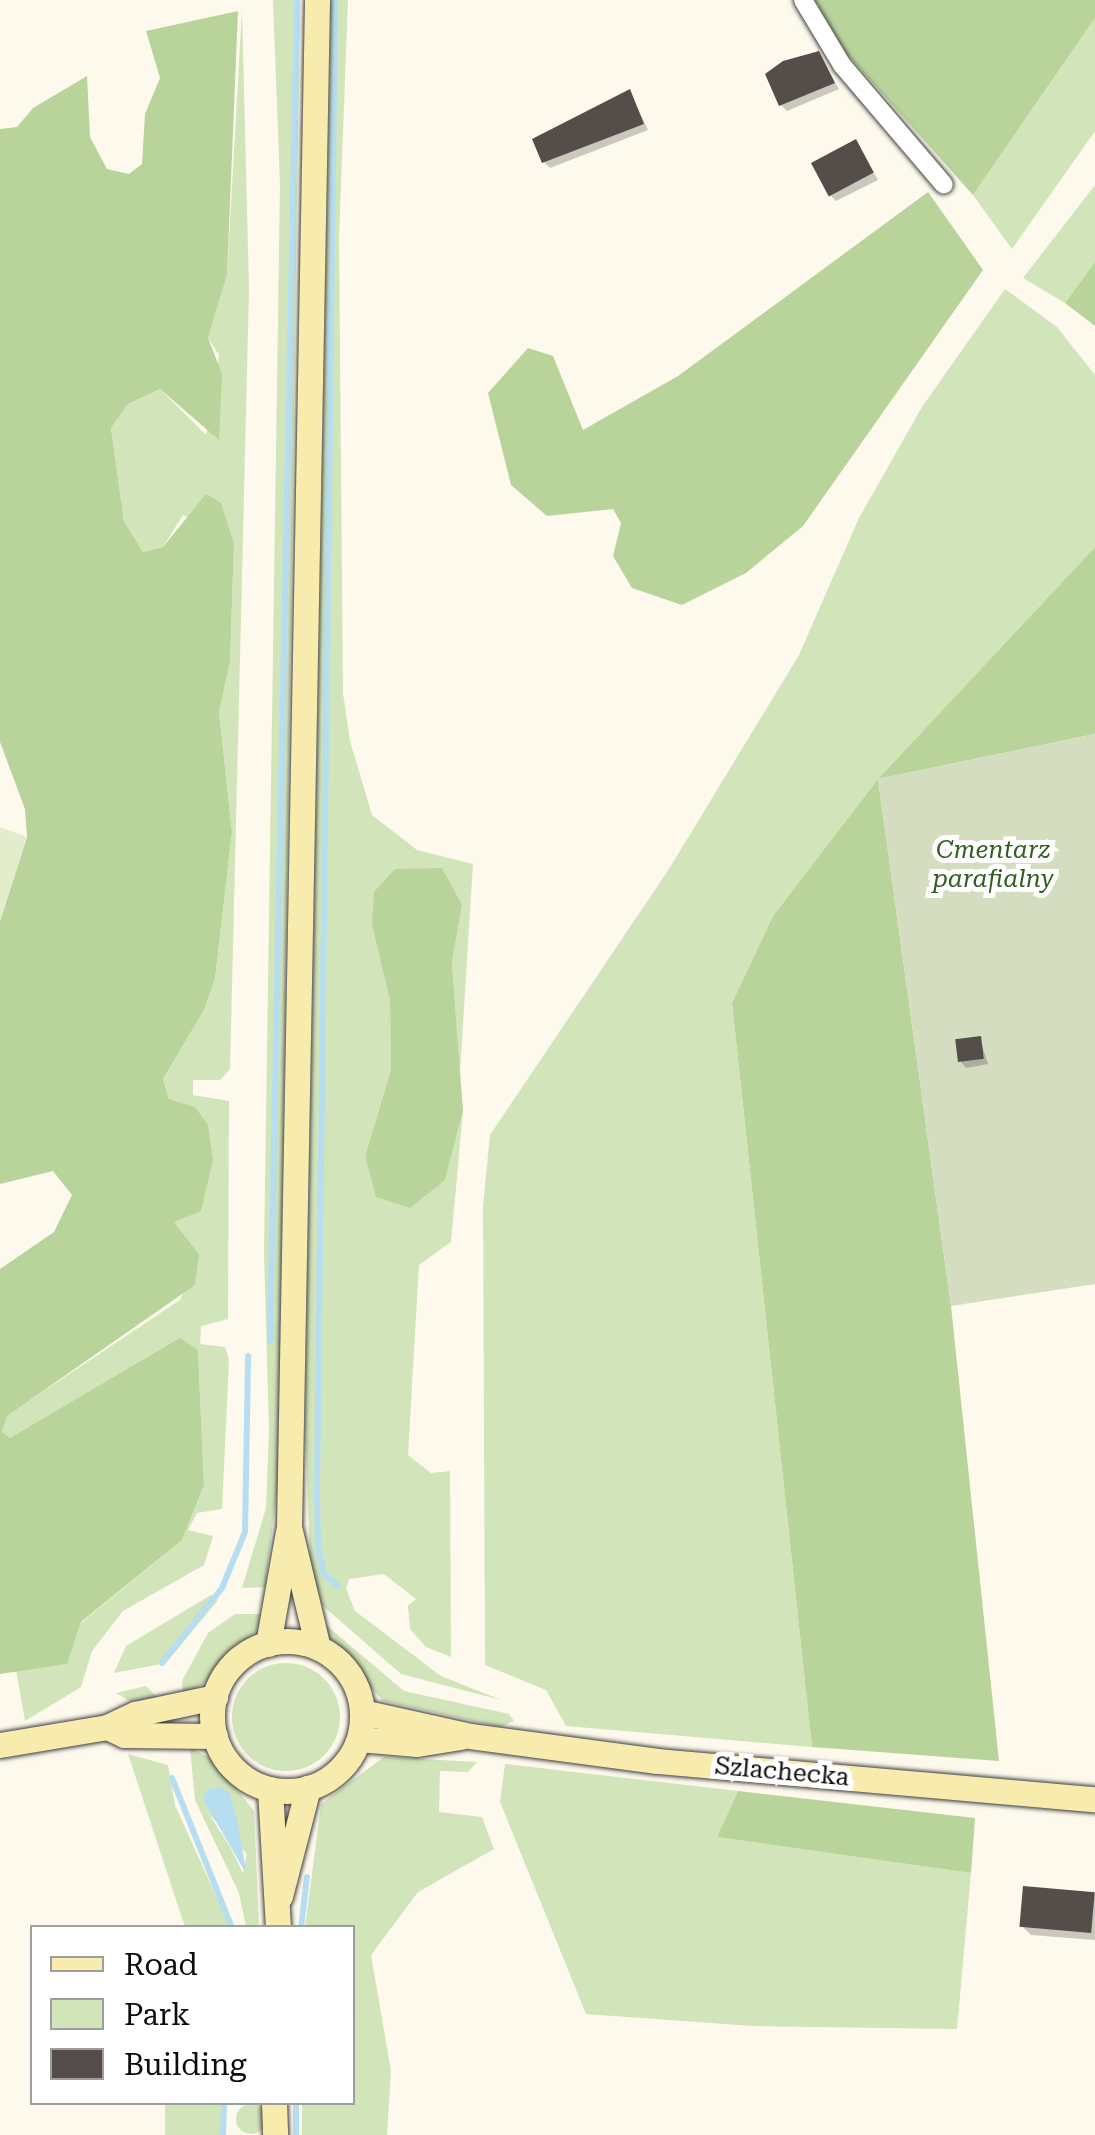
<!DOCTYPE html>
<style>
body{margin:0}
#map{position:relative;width:1095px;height:2135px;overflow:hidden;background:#fdf9ed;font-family:"Roboto Serif",serif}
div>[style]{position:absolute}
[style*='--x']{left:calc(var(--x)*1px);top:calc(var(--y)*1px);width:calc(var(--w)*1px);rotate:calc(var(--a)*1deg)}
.green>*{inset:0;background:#d2e4ba;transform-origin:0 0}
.round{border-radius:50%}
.forest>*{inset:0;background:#b8d49b}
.cemetery>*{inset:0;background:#d5ddc1}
.pitch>*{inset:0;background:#e3eccb}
.water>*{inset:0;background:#b6def0}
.shadow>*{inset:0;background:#0003}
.stream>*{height:6px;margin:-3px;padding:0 3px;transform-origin:3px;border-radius:3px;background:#b6def0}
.building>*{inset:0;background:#544d4a;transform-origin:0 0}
.roads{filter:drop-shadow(0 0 2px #3f3f3f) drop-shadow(0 0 2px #3f3f3f)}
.street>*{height:18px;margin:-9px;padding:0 9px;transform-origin:9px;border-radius:9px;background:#fff}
.secondary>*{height:25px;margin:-12.5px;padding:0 12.5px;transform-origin:12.5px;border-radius:12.5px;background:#f7ebae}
.secondary>.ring{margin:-12.5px;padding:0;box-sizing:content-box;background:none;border:25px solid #f7ebae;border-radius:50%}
span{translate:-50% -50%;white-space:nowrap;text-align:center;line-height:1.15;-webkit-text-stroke:10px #fff;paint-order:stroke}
.park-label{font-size:25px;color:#325e23;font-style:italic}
.street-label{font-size:25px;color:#0c0c0c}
.legend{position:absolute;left:30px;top:1925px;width:325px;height:180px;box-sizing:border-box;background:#fff;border:2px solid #9e9e9e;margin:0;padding:12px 18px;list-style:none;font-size:30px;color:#0c0c0c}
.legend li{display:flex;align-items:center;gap:20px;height:50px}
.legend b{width:50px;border:2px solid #9e9e9e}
</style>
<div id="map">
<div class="green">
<i style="clip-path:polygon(273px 0,300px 0,278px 1483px,265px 1587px,242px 1588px,266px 1508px,269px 1430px,264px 1252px,280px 185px)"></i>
<i style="clip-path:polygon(331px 0,348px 0,339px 237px,343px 693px,350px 741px,372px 815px,417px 850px,473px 864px,460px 1072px,452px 963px,462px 905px,372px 925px,390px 1001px,391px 1070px,365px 1156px,445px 1180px,463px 1111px,451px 1242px,419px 1265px,408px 1455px,431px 1473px,450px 1471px,451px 1657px,426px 1647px,410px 1629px,408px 1606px,416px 1599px,384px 1574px,349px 1579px,346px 1589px,355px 1611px,441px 1676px,501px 1700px,401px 1674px,322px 1605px,310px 1562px,305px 1422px)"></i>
<i style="clip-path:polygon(242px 10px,249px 289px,230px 1069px,220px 1080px,193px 1080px,193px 1095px,229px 1101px,228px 1319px,201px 1326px,200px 1344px,225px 1347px,229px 1360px,222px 1509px,197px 1513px,188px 1530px,213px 1536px,204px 1565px,123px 1611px,92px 1651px,81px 1687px,25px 1721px,16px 1670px,66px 1664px,81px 1623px,182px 1540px,204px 1485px,198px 1350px,69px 1404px,10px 1438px,2px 1432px,6px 1416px,180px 1300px,199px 1254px,174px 1222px,180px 1216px,195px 1107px,169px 1099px,163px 1079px,204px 1010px,215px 979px,232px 832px,219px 712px,230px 662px,234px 544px,183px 515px,163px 547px,143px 552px,124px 521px,111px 428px,128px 404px,160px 389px,206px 435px,219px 355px,208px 338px,227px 275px)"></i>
<i style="clip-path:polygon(1095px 18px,1095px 131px,1012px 249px,973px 195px)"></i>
<i style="clip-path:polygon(1095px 185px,1095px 262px,1065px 303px,1023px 278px)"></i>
<i style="clip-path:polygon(1005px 289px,1057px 327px,1095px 375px,1095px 547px,878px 779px,773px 916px,732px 1003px,812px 1747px,566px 1726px,546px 1690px,485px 1665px,483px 1206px,490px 1135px,669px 869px,799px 655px,859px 518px,922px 407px)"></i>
<i style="clip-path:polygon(211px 1595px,218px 1600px,166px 1663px,114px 1673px,126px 1646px)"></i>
<i style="clip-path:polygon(235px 1614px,261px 1614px,257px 1630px,206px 1682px,183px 1695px,182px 1681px,208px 1633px)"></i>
<i style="clip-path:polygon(319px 1619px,404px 1691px,509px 1714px,514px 1721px,500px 1727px,383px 1701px,317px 1629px)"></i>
<i class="round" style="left:232px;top:1663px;width:108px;height:108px"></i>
<i style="clip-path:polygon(146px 1686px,157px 1697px,131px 1702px,116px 1693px)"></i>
<i style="clip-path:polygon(evenodd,190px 1748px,214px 1760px,254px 1811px,259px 1927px,246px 1927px,239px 1893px,195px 1800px,190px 1748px,209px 1814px,247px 1854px,243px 1873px,230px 1847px,209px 1814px)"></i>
<i style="clip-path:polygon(128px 1754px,168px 1765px,175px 1805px,230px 1927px,185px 1927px)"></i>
<i style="clip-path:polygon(384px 1757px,477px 1762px,468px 1772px,440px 1771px,439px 1812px,482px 1817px,494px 1849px,418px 1892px,371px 1955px,391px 2071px,387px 2135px,302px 2135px,302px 2103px,352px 2102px,352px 1928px,305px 1927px,321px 1804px)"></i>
<i style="clip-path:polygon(505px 1764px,738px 1791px,717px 1837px,971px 1873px,957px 2029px,753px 2026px,586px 2014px,500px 1802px)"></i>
<i style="left:165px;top:2103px;width:56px;height:32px"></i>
<i class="round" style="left:236px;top:2104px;width:30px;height:30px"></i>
</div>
<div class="forest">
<i style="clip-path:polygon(815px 0,1095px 0,1095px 18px,973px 195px,846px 53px)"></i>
<i style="clip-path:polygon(238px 11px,227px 275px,208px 338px,222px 374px,219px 440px,160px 389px,128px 404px,111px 428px,124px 521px,143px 552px,163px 547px,206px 494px,221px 503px,234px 544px,230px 662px,219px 712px,232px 832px,215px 979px,204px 1010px,163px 1079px,169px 1099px,195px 1107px,208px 1125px,213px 1160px,201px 1211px,174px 1222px,199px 1254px,195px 1285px,7px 1416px,2px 1432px,10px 1438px,180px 1338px,198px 1350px,204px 1485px,182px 1540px,81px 1622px,67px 1664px,0 1674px,0 1269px,54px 1232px,72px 1195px,53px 1171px,0 1184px,0 921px,27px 837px,25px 809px,0 742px,0 129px,17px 127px,33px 108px,87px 76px,90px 137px,107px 169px,129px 174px,142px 164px,145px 114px,160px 78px,146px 31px)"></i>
<i style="clip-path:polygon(928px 192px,983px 270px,803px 526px,746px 573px,682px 605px,632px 588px,613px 556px,621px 523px,613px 509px,547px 516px,511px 485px,488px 393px,528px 348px,553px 356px,583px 430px,678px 376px)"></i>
<i style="clip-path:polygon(1095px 262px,1095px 326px,1065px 303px)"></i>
<i style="clip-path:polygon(1095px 547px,1095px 734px,878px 779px,951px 1306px,999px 1761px,812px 1747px,732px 1003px,773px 916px,878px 779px)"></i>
<i style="clip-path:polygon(442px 868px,462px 905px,452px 963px,463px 1111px,445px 1180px,410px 1208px,376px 1197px,365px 1156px,391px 1070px,390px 1001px,372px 925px,374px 892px,395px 869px)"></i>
<i style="clip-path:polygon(738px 1791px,975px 1818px,971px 1873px,717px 1837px)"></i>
</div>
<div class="cemetery">
<i style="clip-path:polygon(1095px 734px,1095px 1284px,951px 1306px,878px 779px)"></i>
</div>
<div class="pitch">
<i style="clip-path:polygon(0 827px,27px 837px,0 921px)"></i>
</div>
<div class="water">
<i style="clip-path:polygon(220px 1787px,229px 1792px,236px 1815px,247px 1875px,204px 1801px,205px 1791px)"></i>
</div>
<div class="shadow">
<i style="clip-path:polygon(818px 54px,839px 89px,787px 111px,781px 105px)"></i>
<i style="clip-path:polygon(630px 92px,648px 130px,550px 168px,544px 162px)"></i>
<i style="clip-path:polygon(856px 142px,878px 180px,836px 201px,831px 196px)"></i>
<i style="clip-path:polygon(980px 1039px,988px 1064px,966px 1068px,961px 1062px)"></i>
<i style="clip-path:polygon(1095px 1895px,1095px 1940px,1031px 1935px,1022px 1926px)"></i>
</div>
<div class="stream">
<i style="--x:335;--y:0;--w:1491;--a:90.69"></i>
<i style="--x:317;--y:1491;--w:57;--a:89"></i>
<i style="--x:318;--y:1548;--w:27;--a:77"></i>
<i style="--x:324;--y:1574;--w:18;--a:41"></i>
<i style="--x:270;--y:1341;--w:1341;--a:-88.85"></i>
<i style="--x:162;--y:1663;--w:96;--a:-51.3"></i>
<i style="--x:222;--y:1588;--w:61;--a:-67.7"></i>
<i style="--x:245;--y:1532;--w:176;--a:-89"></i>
<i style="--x:172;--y:1778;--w:162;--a:68.2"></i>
<i style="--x:301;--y:1928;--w:51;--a:-83.3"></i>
<i style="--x:296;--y:2102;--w:33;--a:90"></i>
<i style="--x:223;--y:2135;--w:33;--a:-88"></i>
</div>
<div class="building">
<i style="clip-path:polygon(819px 51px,835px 83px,779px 106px,765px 74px,783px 61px)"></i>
<i style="clip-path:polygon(630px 89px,644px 124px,542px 163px,532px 139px)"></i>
<i style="left:856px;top:139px;width:38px;height:51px;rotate:62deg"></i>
<i style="left:981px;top:1036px;width:23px;height:26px;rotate:83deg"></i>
<i style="left:1023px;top:1886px;width:72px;height:41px;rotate:5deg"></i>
</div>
<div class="roads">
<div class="street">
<i style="--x:803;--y:0;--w:76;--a:59"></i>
<i style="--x:842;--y:65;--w:157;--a:49.6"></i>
</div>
<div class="secondary">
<i style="--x:317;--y:0;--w:1527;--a:91.05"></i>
<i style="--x:289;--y:1527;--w:124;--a:76.5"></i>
<i class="ring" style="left:212px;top:1641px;width:125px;height:125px"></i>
<i style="--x:268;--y:1644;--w:114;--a:-79.9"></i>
<i style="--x:362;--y:1712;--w:111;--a:12.5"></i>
<i style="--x:470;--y:1736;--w:189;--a:7.6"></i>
<i style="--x:657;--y:1761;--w:440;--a:5"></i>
<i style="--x:107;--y:1727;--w:19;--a:25"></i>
<i style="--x:124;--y:1735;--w:91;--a:0.6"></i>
<i style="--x:359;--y:1739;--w:58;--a:4.9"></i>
<i style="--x:417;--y:1744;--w:44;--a:-9.2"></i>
<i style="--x:0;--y:1745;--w:109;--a:-9.5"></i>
<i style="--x:107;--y:1727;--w:31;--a:-25"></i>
<i style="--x:135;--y:1714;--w:82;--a:-12"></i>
<i style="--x:270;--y:1789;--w:139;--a:86.7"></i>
<i style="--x:280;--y:1896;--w:112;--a:-75.5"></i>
<i style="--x:274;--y:2102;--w:33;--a:88"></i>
</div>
</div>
<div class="park-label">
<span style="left:993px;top:865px">Cmentarz<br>parafialny</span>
</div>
<div class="street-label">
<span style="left:782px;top:1772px;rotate:5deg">Szlachecka</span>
</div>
<ul class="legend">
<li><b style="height:12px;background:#f7ebae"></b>Road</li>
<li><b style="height:28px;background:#d2e4ba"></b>Park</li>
<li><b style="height:28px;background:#544d4a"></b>Building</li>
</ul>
</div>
